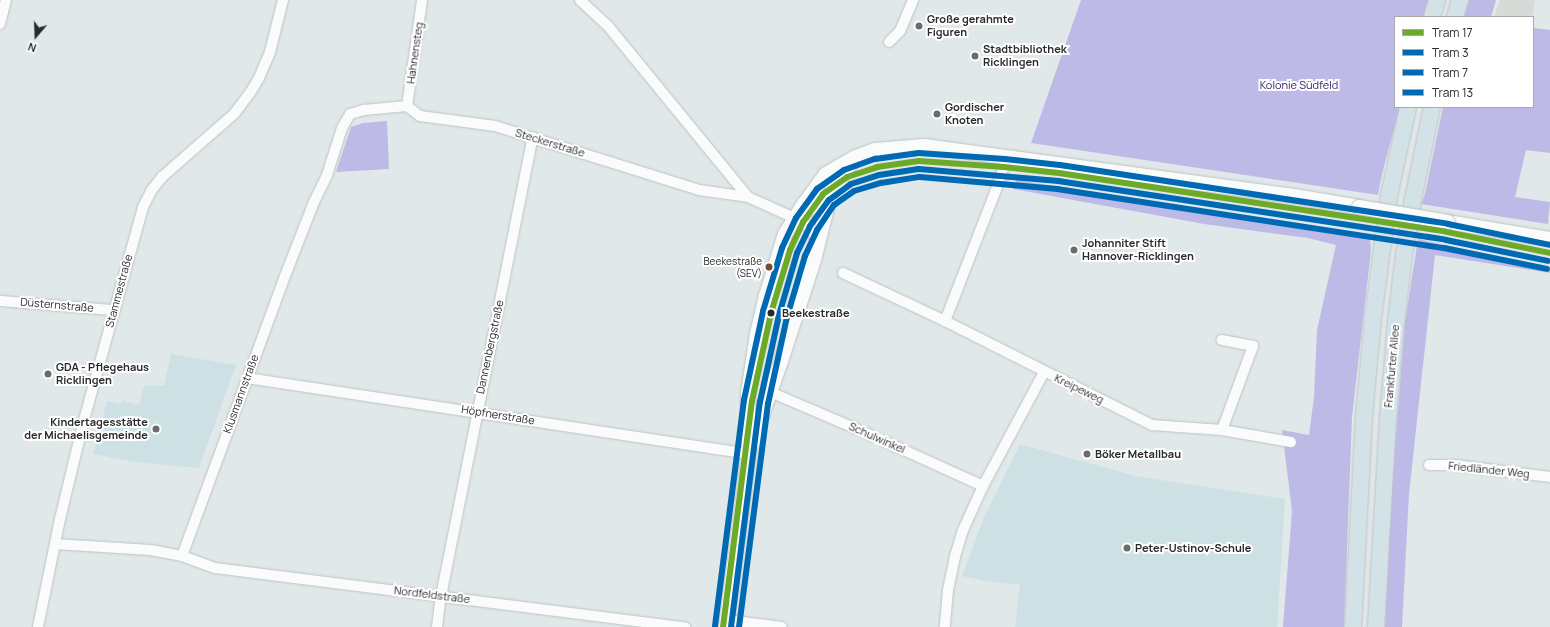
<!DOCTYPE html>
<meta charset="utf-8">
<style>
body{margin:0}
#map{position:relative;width:1550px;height:627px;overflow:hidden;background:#e0e8e9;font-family:Manrope,sans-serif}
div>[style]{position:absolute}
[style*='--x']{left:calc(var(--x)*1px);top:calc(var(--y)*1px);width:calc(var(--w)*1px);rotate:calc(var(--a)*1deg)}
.industrial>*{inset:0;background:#d8dad7}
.education>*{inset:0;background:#cde1e5}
.green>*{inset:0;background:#bebae8}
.roads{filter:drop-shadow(0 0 1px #c1c2c2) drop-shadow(0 0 1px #c1c2c2)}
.street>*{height:10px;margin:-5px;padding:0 5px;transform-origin:5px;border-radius:5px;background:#fafcfc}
.secondary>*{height:14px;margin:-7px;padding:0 7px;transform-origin:7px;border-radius:7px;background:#fafcfc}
.primary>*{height:16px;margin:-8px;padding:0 8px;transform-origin:8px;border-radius:8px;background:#d2e2e7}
.bridges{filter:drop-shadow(0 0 1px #c1c2c2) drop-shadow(0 0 1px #c1c2c2)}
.secondary-bridge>*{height:14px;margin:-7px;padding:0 7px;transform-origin:7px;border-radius:7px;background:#fafcfc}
.tram-1>*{height:6px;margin:-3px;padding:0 3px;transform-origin:3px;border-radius:3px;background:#6eaa2a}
.tram-2>*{height:6px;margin:-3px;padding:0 3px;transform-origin:3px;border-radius:3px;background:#0069b4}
.tram-3>*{height:6px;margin:-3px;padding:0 3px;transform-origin:3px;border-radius:3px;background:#0069b4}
.tram-4>*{height:6px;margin:-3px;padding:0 3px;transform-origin:3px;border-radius:3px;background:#0069b4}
.dots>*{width:11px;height:11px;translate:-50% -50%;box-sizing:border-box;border:2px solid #fff;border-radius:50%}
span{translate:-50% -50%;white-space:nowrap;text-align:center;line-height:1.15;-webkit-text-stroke:4px #fff;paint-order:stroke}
.bus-label{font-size:10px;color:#2a2a2a}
.right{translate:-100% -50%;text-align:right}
.poi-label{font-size:11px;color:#2a2a2a;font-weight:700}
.left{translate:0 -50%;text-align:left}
.street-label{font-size:11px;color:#2a2a2a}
.park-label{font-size:11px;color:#30166b}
.stop-label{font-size:11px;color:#2a2a2a;font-weight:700}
.legend{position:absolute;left:1394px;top:16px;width:140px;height:92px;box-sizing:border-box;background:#fff;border:1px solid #aaa;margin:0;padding:5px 7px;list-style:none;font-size:12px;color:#2a2a2a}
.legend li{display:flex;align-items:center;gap:8px;height:20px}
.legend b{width:20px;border:1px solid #aaa}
.north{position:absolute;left:16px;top:16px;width:40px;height:40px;-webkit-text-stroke:3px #fff;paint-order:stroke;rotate:199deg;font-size:11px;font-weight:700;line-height:16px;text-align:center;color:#2a2a2a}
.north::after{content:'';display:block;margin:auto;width:14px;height:18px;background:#2a2a2a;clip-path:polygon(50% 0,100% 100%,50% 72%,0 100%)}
</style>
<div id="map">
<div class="industrial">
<i style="clip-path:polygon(1500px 0,1535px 0,1532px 17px,1494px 17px)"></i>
</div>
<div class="education">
<i style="clip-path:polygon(171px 354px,236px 365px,199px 468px,135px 462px,93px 454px,107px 401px,121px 404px,122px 400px,139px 405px,144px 386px,164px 385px)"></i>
<i style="clip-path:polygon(1020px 444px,1135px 476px,1285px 499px,1277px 627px,1015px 627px,1020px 585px,986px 581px,962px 576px,983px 520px)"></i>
</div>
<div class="green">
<i style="clip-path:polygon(1081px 0,1429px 0,1424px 17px,1395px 17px,1395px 107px,1400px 107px,1382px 174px,1378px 195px,1031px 143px)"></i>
<i style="clip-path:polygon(1469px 0,1496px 0,1491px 17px,1464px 17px)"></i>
<i style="clip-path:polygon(1533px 28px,1550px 30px,1550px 153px,1526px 150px,1515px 197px,1550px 202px,1548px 224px,1421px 204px,1425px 194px,1443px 107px,1533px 107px)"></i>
<i style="clip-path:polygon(387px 121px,389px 169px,336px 172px,351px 127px,363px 123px)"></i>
<i style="clip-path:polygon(1016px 180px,1356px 233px,1370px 238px,1371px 250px,1352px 417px,1344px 627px,1283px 627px,1292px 511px,1282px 430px,1309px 435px,1314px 397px,1317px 330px,1336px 245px,1308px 238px,1204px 224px,1013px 189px)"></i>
<i style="clip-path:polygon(1418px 239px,1550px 268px,1550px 273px,1435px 255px,1409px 494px,1402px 627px,1385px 627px,1392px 483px,1405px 322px)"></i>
</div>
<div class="roads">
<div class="street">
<i style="--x:580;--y:0;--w:38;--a:43"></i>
<i style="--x:608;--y:26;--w:221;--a:50.7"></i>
<i style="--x:748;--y:197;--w:60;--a:24.4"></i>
<i style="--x:803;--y:222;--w:13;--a:42"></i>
<i style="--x:813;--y:231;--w:16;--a:75"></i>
<i style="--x:0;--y:24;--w:25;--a:-76"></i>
<i style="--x:889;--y:42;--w:16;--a:-45"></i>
<i style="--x:900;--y:31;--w:34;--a:-67"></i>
<i style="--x:407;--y:106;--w:107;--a:-81.9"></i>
<i style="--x:1007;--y:156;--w:27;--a:107"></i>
<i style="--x:999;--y:182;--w:149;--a:111.2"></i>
<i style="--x:945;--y:321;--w:232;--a:26.7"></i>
<i style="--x:1152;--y:425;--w:70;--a:4.1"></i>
<i style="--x:1222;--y:430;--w:70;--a:9.9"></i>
<i style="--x:795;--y:219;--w:15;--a:-28"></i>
<i style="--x:808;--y:212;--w:26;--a:-36"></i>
<i style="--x:843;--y:273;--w:113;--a:25.2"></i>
<i style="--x:0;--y:301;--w:113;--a:4.6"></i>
<i style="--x:247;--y:378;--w:508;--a:8.61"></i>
<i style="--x:770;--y:392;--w:102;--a:23.1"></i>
<i style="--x:864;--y:432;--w:131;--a:24.4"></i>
<i style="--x:983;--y:486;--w:48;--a:114.4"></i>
<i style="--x:963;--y:530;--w:28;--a:107"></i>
<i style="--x:955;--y:557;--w:34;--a:102"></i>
<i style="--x:948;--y:590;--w:37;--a:95"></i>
<i style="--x:1222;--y:430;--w:90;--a:-69.7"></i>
<i style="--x:1253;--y:346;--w:32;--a:-169"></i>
<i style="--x:1429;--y:465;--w:25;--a:0"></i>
<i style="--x:1454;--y:465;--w:97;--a:7.1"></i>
<i style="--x:983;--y:486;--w:129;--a:-61.8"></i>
<i style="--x:55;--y:544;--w:96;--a:3.6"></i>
<i style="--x:151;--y:550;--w:32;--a:11"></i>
<i style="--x:182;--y:556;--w:35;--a:20"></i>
<i style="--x:215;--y:568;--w:474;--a:7.2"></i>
<i style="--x:182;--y:556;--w:298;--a:-69.8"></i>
<i style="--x:285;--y:276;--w:79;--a:-68.6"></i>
<i style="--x:314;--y:202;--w:30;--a:-64"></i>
<i style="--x:327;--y:175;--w:49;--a:-72.3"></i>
<i style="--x:342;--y:128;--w:16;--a:-60"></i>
<i style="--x:350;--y:114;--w:15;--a:-16"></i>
<i style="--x:364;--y:110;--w:43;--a:-5.3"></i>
<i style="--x:407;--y:106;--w:16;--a:38"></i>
<i style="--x:420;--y:116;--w:76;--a:7.6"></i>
<i style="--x:495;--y:126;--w:214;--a:17.4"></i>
<i style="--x:699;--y:190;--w:49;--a:8.1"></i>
<i style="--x:727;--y:620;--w:55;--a:7.3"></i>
<i style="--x:38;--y:627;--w:110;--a:-78.5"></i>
<i style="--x:60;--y:519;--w:102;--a:-76.4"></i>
<i style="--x:84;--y:420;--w:221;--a:-74.5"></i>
<i style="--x:143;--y:207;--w:18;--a:-63"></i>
<i style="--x:151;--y:191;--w:18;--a:-52"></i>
<i style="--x:162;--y:177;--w:96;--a:-41.2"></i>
<i style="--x:234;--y:114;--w:26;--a:-53"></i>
<i style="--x:250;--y:93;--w:17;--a:-59"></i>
<i style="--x:259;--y:78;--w:28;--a:-67"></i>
<i style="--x:270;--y:52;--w:54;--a:-76"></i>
<i style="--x:437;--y:627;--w:31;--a:-83"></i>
<i style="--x:441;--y:596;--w:468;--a:-78.7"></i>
</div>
<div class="secondary">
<i style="--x:1448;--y:222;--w:103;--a:9.5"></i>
<i style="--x:752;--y:444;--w:88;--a:-70.7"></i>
<i style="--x:781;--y:361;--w:106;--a:-71.9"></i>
<i style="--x:814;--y:260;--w:70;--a:-76"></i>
<i style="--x:831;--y:192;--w:35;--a:-55"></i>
<i style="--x:726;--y:627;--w:175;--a:-82.4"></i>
<i style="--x:749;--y:454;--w:61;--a:-90.9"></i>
<i style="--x:748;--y:393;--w:60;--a:-81.3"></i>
<i style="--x:757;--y:334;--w:39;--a:-77"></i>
<i style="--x:766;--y:296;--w:65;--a:-73"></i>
<i style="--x:785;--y:234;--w:36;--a:-58"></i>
<i style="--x:804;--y:204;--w:37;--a:-54"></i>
<i style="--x:826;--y:174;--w:34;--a:-30"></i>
<i style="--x:856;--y:157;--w:20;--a:-20"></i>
<i style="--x:875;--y:150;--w:49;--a:-4.7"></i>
<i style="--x:924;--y:146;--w:373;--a:7.7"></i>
<i style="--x:1294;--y:196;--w:66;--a:9.6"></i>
</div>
<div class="primary">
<i style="--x:1432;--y:17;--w:18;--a:-74"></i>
<i style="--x:1455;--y:17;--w:18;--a:-74"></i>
<i style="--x:1353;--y:627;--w:211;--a:-87"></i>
<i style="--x:1364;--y:416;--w:98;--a:-84.8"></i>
<i style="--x:1373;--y:318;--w:123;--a:-82.5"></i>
<i style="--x:1389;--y:196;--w:91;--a:-77.9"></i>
<i style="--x:1376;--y:627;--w:210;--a:-86.7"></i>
<i style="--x:1388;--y:417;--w:96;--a:-85.2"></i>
<i style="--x:1396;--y:321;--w:66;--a:-83.1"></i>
<i style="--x:1404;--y:255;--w:57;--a:-80.9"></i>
<i style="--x:1413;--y:199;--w:94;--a:-78.3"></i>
</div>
</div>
<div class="bridges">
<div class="secondary-bridge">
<i style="--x:1359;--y:207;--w:90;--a:9.6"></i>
</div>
</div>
<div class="tram-1">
<i style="--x:723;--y:627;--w:228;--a:-82.7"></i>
<i style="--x:752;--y:401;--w:90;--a:-77.8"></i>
<i style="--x:771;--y:313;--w:66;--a:-73.2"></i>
<i style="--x:790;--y:250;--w:31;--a:-65"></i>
<i style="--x:803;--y:222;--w:34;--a:-54"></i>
<i style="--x:823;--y:194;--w:29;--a:-35"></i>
<i style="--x:847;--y:177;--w:32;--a:-18"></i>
<i style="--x:877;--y:167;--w:42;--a:-8.1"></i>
<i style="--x:919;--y:161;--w:85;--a:4"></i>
<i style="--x:1004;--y:167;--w:55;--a:6.2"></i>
<i style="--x:1059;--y:173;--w:392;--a:8.6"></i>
<i style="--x:1447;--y:232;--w:105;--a:11.5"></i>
</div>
<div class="tram-2">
<i style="--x:731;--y:627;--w:227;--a:-82.7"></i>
<i style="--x:760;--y:402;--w:89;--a:-77.7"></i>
<i style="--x:779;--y:315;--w:65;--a:-73.8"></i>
<i style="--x:797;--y:253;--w:30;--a:-64"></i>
<i style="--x:810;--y:226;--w:32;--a:-54"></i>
<i style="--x:829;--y:200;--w:27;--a:-36"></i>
<i style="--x:851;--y:184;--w:29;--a:-18"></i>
<i style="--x:879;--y:175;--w:40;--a:-8.5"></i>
<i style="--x:919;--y:169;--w:140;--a:4.9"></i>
<i style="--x:1058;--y:181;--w:392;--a:8.6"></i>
<i style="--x:1446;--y:240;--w:104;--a:11.6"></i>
</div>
<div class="tram-3">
<i style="--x:715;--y:626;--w:228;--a:-82.7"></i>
<i style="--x:744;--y:400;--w:91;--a:-77.9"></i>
<i style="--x:763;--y:311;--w:66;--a:-73.2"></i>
<i style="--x:782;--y:248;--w:33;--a:-65"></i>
<i style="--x:796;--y:218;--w:36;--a:-54"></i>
<i style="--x:817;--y:189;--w:33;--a:-35"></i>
<i style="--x:844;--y:170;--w:33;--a:-20"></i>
<i style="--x:875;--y:159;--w:44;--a:-7.8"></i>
<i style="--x:919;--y:153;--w:86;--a:4"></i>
<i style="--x:1005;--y:159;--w:55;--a:6.2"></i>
<i style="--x:1060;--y:165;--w:392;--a:8.6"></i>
<i style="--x:1448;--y:224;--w:104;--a:11.6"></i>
</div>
<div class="tram-4">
<i style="--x:739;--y:627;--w:225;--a:-82.6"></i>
<i style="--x:768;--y:404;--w:89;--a:-77.7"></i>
<i style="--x:787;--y:317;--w:64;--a:-73.6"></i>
<i style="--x:805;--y:256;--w:29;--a:-65"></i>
<i style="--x:817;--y:230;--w:30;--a:-56"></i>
<i style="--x:834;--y:205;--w:24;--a:-35"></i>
<i style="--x:854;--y:191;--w:28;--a:-17"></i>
<i style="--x:881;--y:183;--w:39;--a:-9"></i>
<i style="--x:920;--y:177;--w:138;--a:5"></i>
<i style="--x:1057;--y:189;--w:391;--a:8.7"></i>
<i style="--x:1444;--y:248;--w:105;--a:11.5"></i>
</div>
<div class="dots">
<i style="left:919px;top:26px;background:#6a6c6d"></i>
<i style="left:975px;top:56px;background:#6a6c6d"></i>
<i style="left:937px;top:114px;background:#6a6c6d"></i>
<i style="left:1074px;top:250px;background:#6a6c6d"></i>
<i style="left:769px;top:267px;background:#7a4b2a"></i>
<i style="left:771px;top:313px;background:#2a2a2a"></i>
<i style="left:48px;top:374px;background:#6a6c6d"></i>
<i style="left:156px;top:429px;background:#6a6c6d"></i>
<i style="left:1087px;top:454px;background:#6a6c6d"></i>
<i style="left:1127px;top:548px;background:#6a6c6d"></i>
</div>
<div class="bus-label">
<span class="right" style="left:762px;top:267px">Beekestraße<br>(SEV)</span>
</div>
<div class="poi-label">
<span class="left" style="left:927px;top:26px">Große gerahmte<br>Figuren</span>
<span class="left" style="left:983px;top:56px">Stadtbibliothek<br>Ricklingen</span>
<span class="left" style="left:945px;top:114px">Gordischer<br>Knoten</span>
<span class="left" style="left:1082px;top:250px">Johanniter Stift<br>Hannover-Ricklingen</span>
<span class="left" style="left:56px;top:374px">GDA - Pflegehaus<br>Ricklingen</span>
<span class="right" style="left:148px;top:429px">Kindertagesstätte<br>der Michaelisgemeinde</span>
<span class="left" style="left:1095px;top:454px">Böker Metallbau</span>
<span class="left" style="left:1135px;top:548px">Peter-Ustinov-Schule</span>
</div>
<div class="street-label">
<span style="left:415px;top:53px;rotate:-82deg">Hahnensteg</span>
<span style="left:550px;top:143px;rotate:17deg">Steckerstraße</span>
<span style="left:119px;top:291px;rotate:-75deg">Stammestraße</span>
<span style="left:57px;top:305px;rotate:5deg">Düsternstraße</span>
<span style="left:490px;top:347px;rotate:-78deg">Dannenbergstraße</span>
<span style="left:1392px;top:366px;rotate:-85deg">Frankfurter Allee</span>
<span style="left:1079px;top:389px;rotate:26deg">Kreipeweg</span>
<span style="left:241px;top:394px;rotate:-70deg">Klusmannstraße</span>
<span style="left:498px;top:415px;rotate:9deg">Höpfnerstraße</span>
<span style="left:877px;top:438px;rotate:24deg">Schulwinkel</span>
<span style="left:1489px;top:470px;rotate:6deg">Friedländer Weg</span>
<span style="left:432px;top:595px;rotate:7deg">Nordfeldstraße</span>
</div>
<div class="park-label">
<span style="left:1299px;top:85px">Kolonie Südfeld</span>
</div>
<div class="stop-label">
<span class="left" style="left:782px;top:313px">Beekestraße</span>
</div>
<ul class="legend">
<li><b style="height:5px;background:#6eaa2a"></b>Tram 17</li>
<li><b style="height:5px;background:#0069b4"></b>Tram 3</li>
<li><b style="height:5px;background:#0069b4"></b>Tram 7</li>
<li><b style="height:5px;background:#0069b4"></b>Tram 13</li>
</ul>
<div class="north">N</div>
</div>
